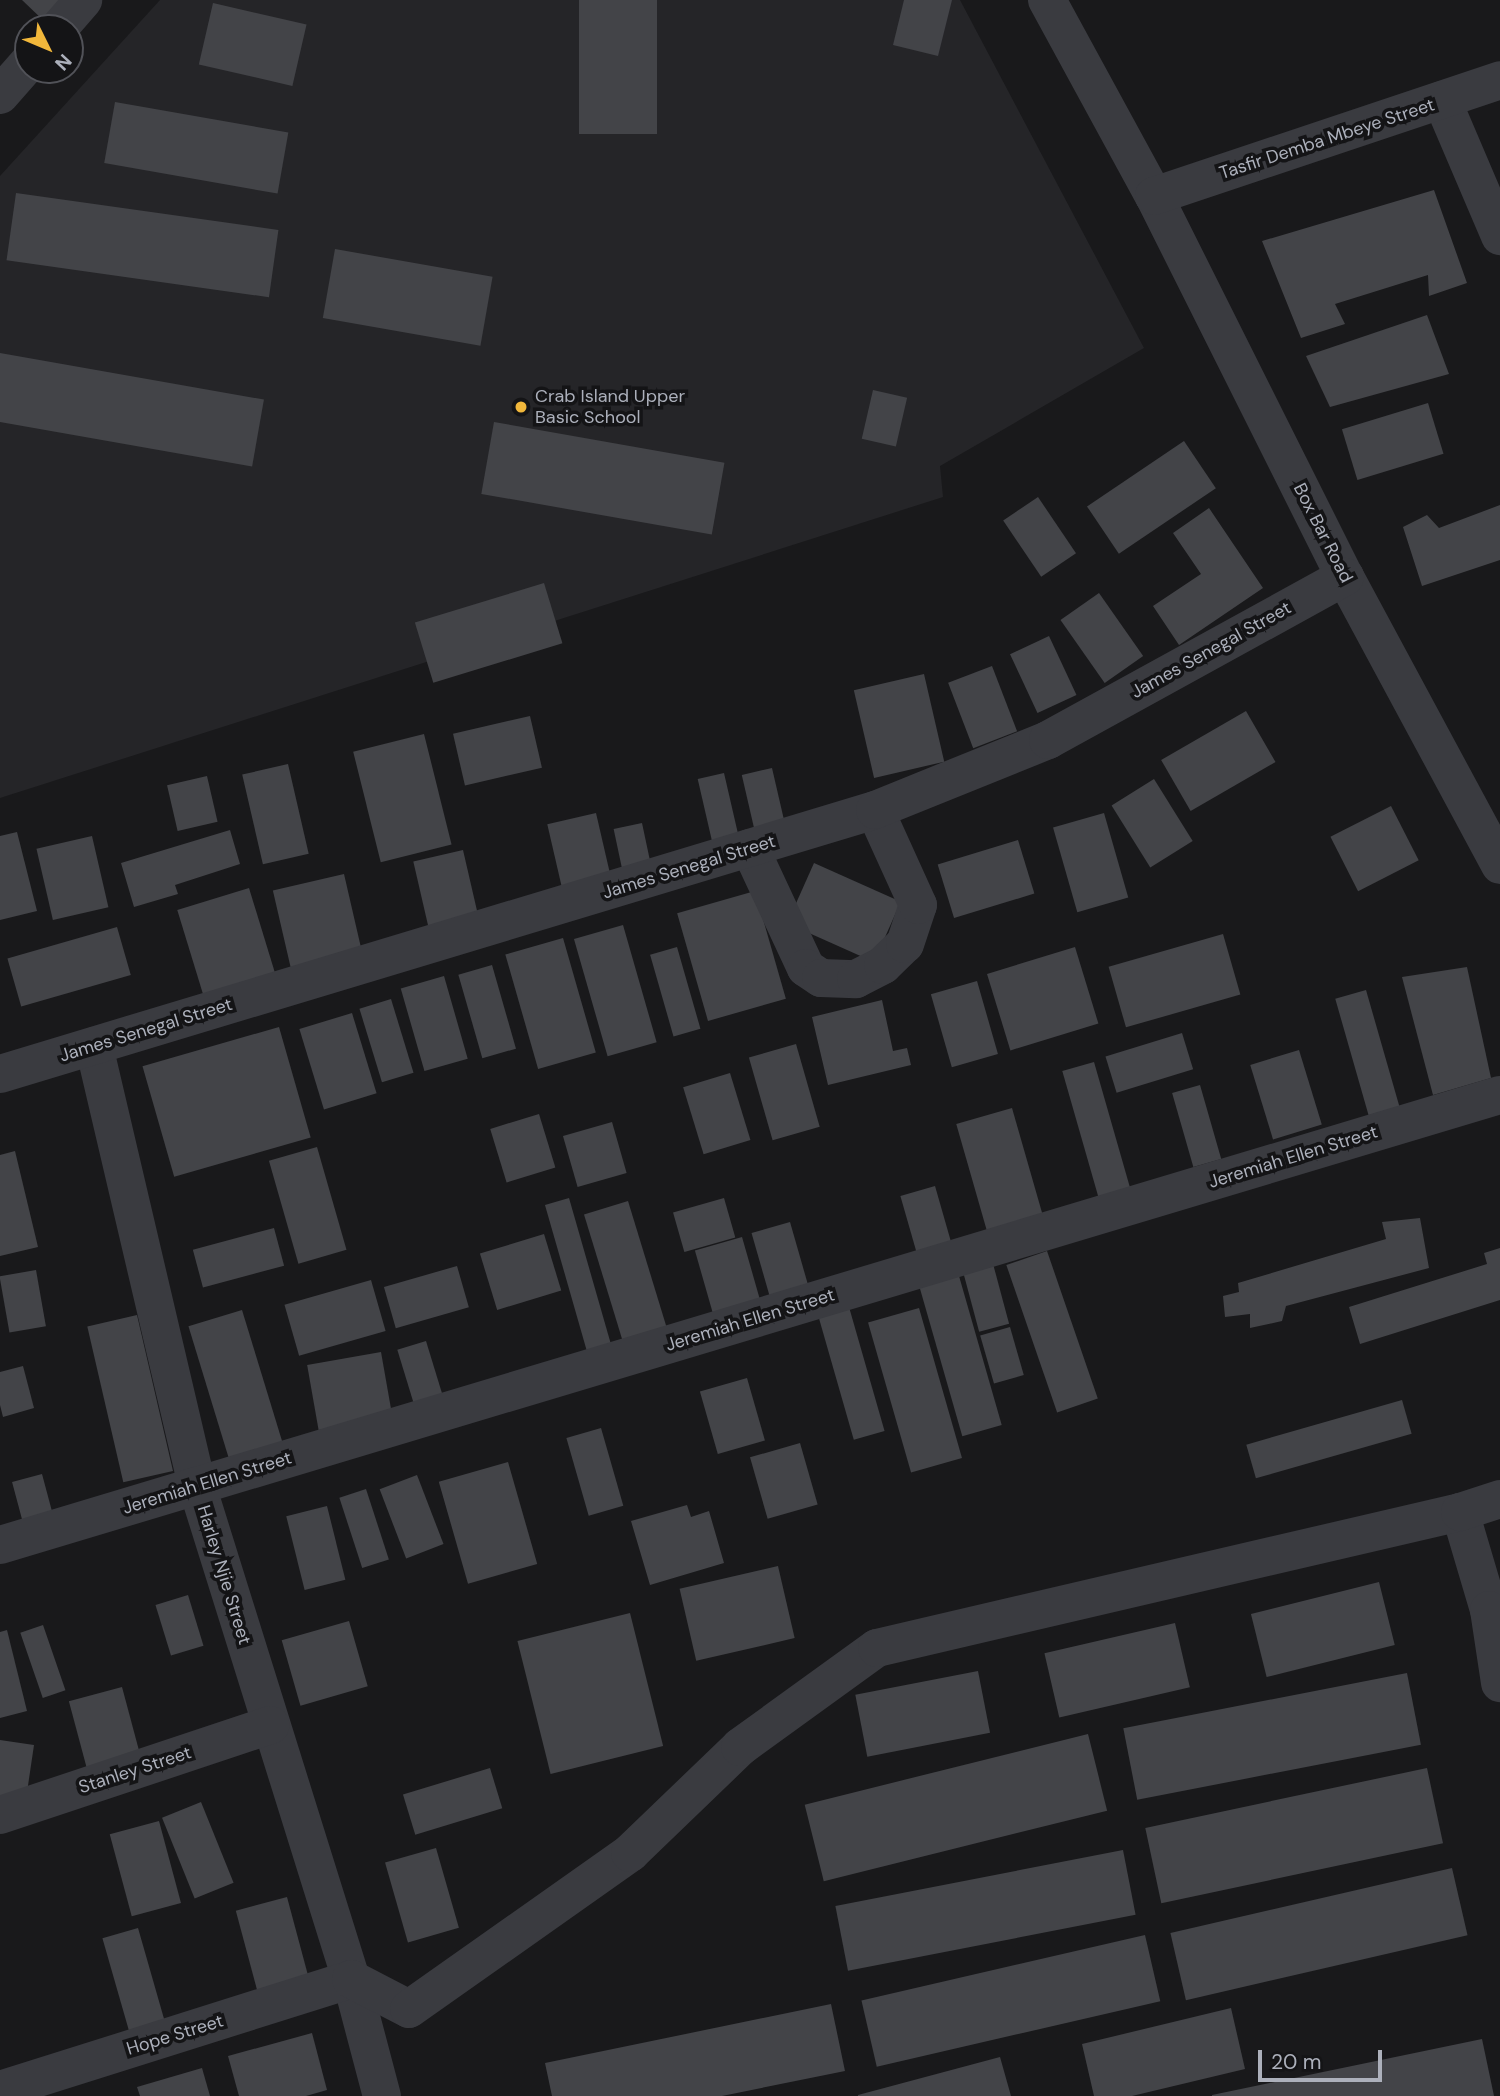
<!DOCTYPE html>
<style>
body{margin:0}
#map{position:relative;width:1500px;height:2096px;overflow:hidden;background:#19191b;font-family:"DM Sans",sans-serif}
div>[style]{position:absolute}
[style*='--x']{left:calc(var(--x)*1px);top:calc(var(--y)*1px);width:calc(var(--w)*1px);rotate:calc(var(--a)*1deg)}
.built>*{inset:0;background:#252528}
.building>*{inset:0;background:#434448;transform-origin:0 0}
.minor>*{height:38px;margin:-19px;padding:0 19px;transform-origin:19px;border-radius:19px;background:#3a3b40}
.dots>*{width:19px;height:19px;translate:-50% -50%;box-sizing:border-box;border:4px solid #141416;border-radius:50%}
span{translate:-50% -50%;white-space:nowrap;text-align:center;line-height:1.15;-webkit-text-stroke:7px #141416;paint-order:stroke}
.street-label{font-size:18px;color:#acb0bb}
.poi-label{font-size:18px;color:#acb0bb}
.left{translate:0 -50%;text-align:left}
.north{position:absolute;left:14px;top:14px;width:70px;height:70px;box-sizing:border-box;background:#141416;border:2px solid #515258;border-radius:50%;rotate:133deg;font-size:19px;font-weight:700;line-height:28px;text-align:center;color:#acb0bb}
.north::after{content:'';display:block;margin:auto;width:24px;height:32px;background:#f1b73b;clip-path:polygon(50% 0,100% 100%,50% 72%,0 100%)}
.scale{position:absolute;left:1258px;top:2050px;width:124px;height:32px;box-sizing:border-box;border:4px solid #acb0bb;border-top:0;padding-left:9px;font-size:21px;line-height:24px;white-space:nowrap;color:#acb0bb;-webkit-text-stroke:5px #141416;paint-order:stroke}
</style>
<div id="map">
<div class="built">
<i style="clip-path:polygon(160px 0,960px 0,1144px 348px,940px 466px,943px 497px,0 798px,0 176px)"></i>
</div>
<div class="building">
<i style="clip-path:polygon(22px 0,64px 0,44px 21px)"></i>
<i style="left:579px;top:0;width:78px;height:134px"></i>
<i style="clip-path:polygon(904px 0,952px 0,938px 56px,893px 45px)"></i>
<i style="left:213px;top:3px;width:96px;height:63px;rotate:13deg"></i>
<i style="left:115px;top:102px;width:176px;height:62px;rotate:10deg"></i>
<i style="clip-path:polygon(1434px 190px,1467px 283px,1429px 296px,1428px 275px,1335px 304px,1345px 324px,1301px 338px,1262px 241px)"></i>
<i style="left:16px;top:193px;width:265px;height:68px;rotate:8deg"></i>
<i style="left:335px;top:249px;width:160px;height:70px;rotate:10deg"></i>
<i style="clip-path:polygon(1427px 315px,1449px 374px,1330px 407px,1306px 356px)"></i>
<i style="left:0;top:353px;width:268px;height:68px;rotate:10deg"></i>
<i style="left:873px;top:390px;width:35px;height:50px;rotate:13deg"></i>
<i style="left:1428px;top:403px;width:53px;height:90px;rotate:73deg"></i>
<i style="left:494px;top:422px;width:234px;height:73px;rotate:10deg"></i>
<i style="left:1184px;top:441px;width:57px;height:117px;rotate:56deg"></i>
<i style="left:1038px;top:497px;width:68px;height:42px;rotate:56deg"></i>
<i style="clip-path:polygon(1500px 505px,1500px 560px,1422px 586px,1403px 527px,1427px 515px,1439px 528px)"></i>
<i style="clip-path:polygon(1209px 508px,1263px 588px,1179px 645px,1153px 606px,1201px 574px,1173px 533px)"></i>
<i style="left:544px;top:583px;width:63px;height:135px;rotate:73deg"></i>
<i style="left:1099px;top:593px;width:77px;height:47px;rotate:55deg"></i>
<i style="left:1049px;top:636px;width:65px;height:43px;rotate:65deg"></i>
<i style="left:992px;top:666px;width:70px;height:47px;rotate:69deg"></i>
<i style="left:924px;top:674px;width:90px;height:72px;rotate:77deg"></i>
<i style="left:1246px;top:711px;width:59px;height:98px;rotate:60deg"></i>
<i style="left:530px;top:716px;width:53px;height:79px;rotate:77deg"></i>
<i style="left:424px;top:734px;width:114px;height:73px;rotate:76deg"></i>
<i style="left:288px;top:764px;width:92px;height:47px;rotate:77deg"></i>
<i style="left:772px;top:768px;width:65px;height:31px;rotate:77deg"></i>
<i style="left:724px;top:773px;width:70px;height:27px;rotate:77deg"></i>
<i style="left:207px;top:776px;width:47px;height:41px;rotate:77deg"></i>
<i style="left:1154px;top:779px;width:73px;height:50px;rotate:58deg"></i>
<i style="left:1391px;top:806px;width:61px;height:68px;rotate:63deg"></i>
<i style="left:596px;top:813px;width:75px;height:50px;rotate:77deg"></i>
<i style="left:1104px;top:813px;width:88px;height:53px;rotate:74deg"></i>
<i style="left:642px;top:823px;width:51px;height:29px;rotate:78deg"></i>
<i style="clip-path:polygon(230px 830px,240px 864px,175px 885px,178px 894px,134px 907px,121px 863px)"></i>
<i style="clip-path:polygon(17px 832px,37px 911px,0 920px,0 836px)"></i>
<i style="left:92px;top:836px;width:73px;height:57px;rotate:77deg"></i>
<i style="left:1018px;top:840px;width:56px;height:84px;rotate:73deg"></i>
<i style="left:463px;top:850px;width:78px;height:51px;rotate:77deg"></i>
<i style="left:814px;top:863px;width:95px;height:66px;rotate:24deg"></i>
<i style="left:344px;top:874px;width:90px;height:73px;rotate:77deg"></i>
<i style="left:249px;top:888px;width:101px;height:75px;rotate:73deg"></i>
<i style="left:755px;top:891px;width:112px;height:81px;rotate:74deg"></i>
<i style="left:623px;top:925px;width:122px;height:51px;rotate:74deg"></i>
<i style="left:117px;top:927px;width:50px;height:114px;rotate:74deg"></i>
<i style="left:1223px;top:934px;width:63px;height:119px;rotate:74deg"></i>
<i style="left:563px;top:938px;width:119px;height:60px;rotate:74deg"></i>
<i style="left:677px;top:947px;width:85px;height:28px;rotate:74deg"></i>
<i style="left:1075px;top:947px;width:80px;height:92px;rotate:73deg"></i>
<i style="left:492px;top:965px;width:87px;height:35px;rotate:74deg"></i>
<i style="clip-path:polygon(1467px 967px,1491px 1078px,1433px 1095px,1402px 977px)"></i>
<i style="left:444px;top:976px;width:86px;height:45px;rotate:74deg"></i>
<i style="left:977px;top:981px;width:76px;height:48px;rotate:74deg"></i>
<i style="left:1366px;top:990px;width:121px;height:32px;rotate:74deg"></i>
<i style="left:391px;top:999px;width:77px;height:33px;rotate:73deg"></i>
<i style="clip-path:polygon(882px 1000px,893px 1051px,907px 1048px,911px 1065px,828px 1085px,812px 1017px)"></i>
<i style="left:352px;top:1013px;width:84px;height:55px;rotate:73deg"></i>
<i style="left:279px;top:1027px;width:115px;height:142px;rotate:74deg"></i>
<i style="left:1182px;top:1033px;width:38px;height:80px;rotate:73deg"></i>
<i style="left:796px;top:1044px;width:86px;height:49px;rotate:74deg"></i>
<i style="left:1299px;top:1050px;width:78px;height:51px;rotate:73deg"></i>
<i style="left:1094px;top:1062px;width:143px;height:33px;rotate:74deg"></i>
<i style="left:730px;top:1073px;width:70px;height:49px;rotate:73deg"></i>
<i style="left:1200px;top:1085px;width:77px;height:29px;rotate:74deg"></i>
<i style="left:1012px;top:1108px;width:121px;height:58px;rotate:74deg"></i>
<i style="left:539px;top:1114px;width:56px;height:51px;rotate:73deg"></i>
<i style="left:612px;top:1122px;width:53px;height:51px;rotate:74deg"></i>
<i style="left:317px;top:1147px;width:107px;height:50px;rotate:74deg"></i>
<i style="clip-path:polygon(15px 1151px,38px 1247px,0 1256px,0 1155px)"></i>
<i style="left:935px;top:1186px;width:72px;height:36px;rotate:74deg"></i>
<i style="left:569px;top:1198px;width:160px;height:25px;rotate:74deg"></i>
<i style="left:724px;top:1198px;width:41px;height:53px;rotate:74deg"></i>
<i style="left:628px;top:1201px;width:144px;height:46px;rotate:73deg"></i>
<i style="clip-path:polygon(1420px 1218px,1429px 1268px,1286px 1306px,1282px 1321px,1250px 1328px,1250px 1314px,1225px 1317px,1223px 1296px,1239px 1292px,1238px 1283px,1386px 1239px,1382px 1222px)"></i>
<i style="left:790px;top:1222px;width:72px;height:40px;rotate:74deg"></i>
<i style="left:274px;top:1228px;width:39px;height:84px;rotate:75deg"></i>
<i style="left:544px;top:1234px;width:59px;height:67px;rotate:73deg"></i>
<i style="left:742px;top:1237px;width:74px;height:49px;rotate:74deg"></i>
<i style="clip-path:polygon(1500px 1248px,1500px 1300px,1360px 1344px,1349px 1307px,1487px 1264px,1484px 1253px)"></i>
<i style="left:1047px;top:1251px;width:156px;height:43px;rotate:71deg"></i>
<i style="left:992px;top:1260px;width:66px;height:31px;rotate:75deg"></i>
<i style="left:457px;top:1266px;width:43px;height:76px;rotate:74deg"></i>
<i style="left:36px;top:1270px;width:57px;height:37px;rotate:80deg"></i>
<i style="left:959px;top:1276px;width:155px;height:41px;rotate:74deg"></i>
<i style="left:371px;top:1280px;width:53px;height:90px;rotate:74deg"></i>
<i style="left:849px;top:1307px;width:129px;height:32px;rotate:74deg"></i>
<i style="left:919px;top:1308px;width:156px;height:53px;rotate:74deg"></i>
<i style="left:242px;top:1310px;width:144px;height:56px;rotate:73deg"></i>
<i style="left:137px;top:1315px;width:160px;height:51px;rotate:77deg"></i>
<i style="left:1010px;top:1327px;width:50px;height:31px;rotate:74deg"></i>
<i style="left:426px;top:1341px;width:67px;height:30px;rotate:73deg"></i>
<i style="left:381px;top:1352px;width:66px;height:75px;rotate:80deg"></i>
<i style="clip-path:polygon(23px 1366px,34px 1408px,3px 1417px,0 1405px,0 1372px)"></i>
<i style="left:747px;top:1378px;width:65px;height:49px;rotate:74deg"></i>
<i style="left:1402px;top:1400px;width:35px;height:162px;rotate:74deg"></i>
<i style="left:601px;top:1428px;width:81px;height:36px;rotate:74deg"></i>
<i style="left:800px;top:1443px;width:64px;height:52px;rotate:74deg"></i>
<i style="left:508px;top:1462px;width:106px;height:72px;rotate:74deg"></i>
<i style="left:42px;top:1474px;width:39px;height:31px;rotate:75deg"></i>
<i style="left:417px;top:1475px;width:74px;height:40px;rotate:69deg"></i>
<i style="left:366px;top:1489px;width:74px;height:28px;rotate:72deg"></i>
<i style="clip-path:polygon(687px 1505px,691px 1517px,709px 1511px,724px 1563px,650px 1585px,631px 1521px)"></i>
<i style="left:327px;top:1506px;width:76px;height:42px;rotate:76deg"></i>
<i style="left:778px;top:1566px;width:74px;height:101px;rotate:77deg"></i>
<i style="left:1379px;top:1582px;width:65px;height:132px;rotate:76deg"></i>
<i style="left:188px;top:1595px;width:53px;height:34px;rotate:73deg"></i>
<i style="left:630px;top:1613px;width:137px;height:116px;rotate:76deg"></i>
<i style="left:349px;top:1621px;width:68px;height:70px;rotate:74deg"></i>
<i style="left:1175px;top:1623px;width:66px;height:134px;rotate:77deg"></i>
<i style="left:43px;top:1625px;width:69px;height:24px;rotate:71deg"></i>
<i style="clip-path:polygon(7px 1630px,27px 1711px,0 1718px,0 1632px)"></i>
<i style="left:978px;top:1671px;width:63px;height:125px;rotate:79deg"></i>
<i style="left:1407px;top:1673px;width:73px;height:289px;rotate:79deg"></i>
<i style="left:122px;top:1687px;width:74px;height:55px;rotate:75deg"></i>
<i style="left:1088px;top:1734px;width:79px;height:292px;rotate:76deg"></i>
<i style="clip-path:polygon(0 1740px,34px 1745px,26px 1799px,0 1795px)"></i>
<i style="left:490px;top:1768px;width:42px;height:91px;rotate:73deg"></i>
<i style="left:1427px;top:1768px;width:77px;height:288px;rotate:78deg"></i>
<i style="left:201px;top:1802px;width:87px;height:42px;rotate:68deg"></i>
<i style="left:159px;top:1821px;width:85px;height:51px;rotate:75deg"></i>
<i style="left:436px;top:1848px;width:83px;height:53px;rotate:74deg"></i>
<i style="left:1123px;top:1850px;width:66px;height:293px;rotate:79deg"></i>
<i style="left:1452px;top:1868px;width:69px;height:289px;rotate:77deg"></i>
<i style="left:287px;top:1897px;width:86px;height:53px;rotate:75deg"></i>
<i style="left:138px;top:1928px;width:105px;height:37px;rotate:74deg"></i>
<i style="left:1145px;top:1935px;width:68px;height:291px;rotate:77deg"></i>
<i style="clip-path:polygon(831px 2004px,845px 2071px,722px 2096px,552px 2096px,545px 2063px)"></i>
<i style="clip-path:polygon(1231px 2008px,1245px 2069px,1132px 2096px,1094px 2096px,1082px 2044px)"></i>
<i style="clip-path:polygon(312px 2033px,327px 2090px,306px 2096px,239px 2096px,228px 2056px)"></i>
<i style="clip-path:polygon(1482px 2039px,1494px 2096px,1212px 2096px,1212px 2095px)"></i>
<i style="clip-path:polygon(1000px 2057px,1011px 2096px,858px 2096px,858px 2095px)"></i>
<i style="clip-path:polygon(202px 2068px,210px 2096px,140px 2096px,137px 2087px)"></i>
</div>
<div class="minor">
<i style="--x:1047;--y:0;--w:223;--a:61.4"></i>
<i style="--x:1154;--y:196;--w:426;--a:63.4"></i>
<i style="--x:1345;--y:577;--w:327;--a:61.7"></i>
<i style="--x:59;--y:28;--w:37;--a:-49"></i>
<i style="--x:0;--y:95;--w:43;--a:-48.8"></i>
<i style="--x:1442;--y:100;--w:148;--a:66.9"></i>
<i style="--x:1154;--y:196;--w:365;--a:-18.5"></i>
<i style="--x:750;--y:848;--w:132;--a:65"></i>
<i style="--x:806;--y:968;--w:18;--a:34"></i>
<i style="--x:821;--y:978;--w:35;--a:2"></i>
<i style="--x:856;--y:979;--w:30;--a:-27"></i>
<i style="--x:883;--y:965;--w:30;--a:-44"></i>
<i style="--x:905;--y:944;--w:41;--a:-71.6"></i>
<i style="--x:918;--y:905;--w:104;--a:-114.4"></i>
<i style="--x:94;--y:1046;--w:452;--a:76.8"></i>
<i style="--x:197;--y:1486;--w:516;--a:72.65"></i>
<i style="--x:351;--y:1979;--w:121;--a:75.2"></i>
<i style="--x:0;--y:1074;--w:914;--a:-16.79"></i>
<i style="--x:875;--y:810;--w:187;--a:-22"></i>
<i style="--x:1048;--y:740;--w:339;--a:-28.8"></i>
<i style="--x:1460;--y:1512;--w:102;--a:73.5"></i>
<i style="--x:1489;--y:1610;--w:74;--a:81.4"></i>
<i style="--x:0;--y:1545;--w:1566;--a:-16.7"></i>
<i style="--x:0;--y:1815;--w:285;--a:-18.4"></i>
<i style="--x:0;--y:2090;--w:368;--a:-17.5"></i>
<i style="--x:351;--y:1979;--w:65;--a:27.3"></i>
<i style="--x:409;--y:2009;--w:271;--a:-35.2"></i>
<i style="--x:630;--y:1853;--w:153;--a:-43.9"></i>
<i style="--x:740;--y:1747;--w:169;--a:-35.9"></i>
<i style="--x:877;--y:1648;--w:599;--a:-13.13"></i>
<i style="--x:1460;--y:1512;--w:42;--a:-18"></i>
</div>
<div class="dots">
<i style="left:521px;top:407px;background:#f1b73b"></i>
</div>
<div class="street-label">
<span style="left:1327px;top:139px;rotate:-18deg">Tasfir Demba Mbeye Street</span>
<span style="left:1323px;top:533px;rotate:63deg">Box Bar Road</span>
<span style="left:1211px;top:650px;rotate:-29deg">James Senegal Street</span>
<span style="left:689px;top:867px;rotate:-17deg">James Senegal Street</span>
<span style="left:146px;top:1030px;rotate:-17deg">James Senegal Street</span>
<span style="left:1293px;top:1157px;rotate:-17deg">Jeremiah Ellen Street</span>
<span style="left:750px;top:1320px;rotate:-17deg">Jeremiah Ellen Street</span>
<span style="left:207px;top:1483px;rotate:-17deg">Jeremiah Ellen Street</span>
<span style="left:224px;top:1575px;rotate:73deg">Harley Njie Street</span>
<span style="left:135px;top:1770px;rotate:-18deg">Stanley Street</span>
<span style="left:175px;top:2035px;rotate:-17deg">Hope Street</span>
</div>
<div class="poi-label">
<span class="left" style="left:535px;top:407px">Crab Island Upper<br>Basic School</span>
</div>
<div class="north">N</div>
<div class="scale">20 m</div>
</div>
